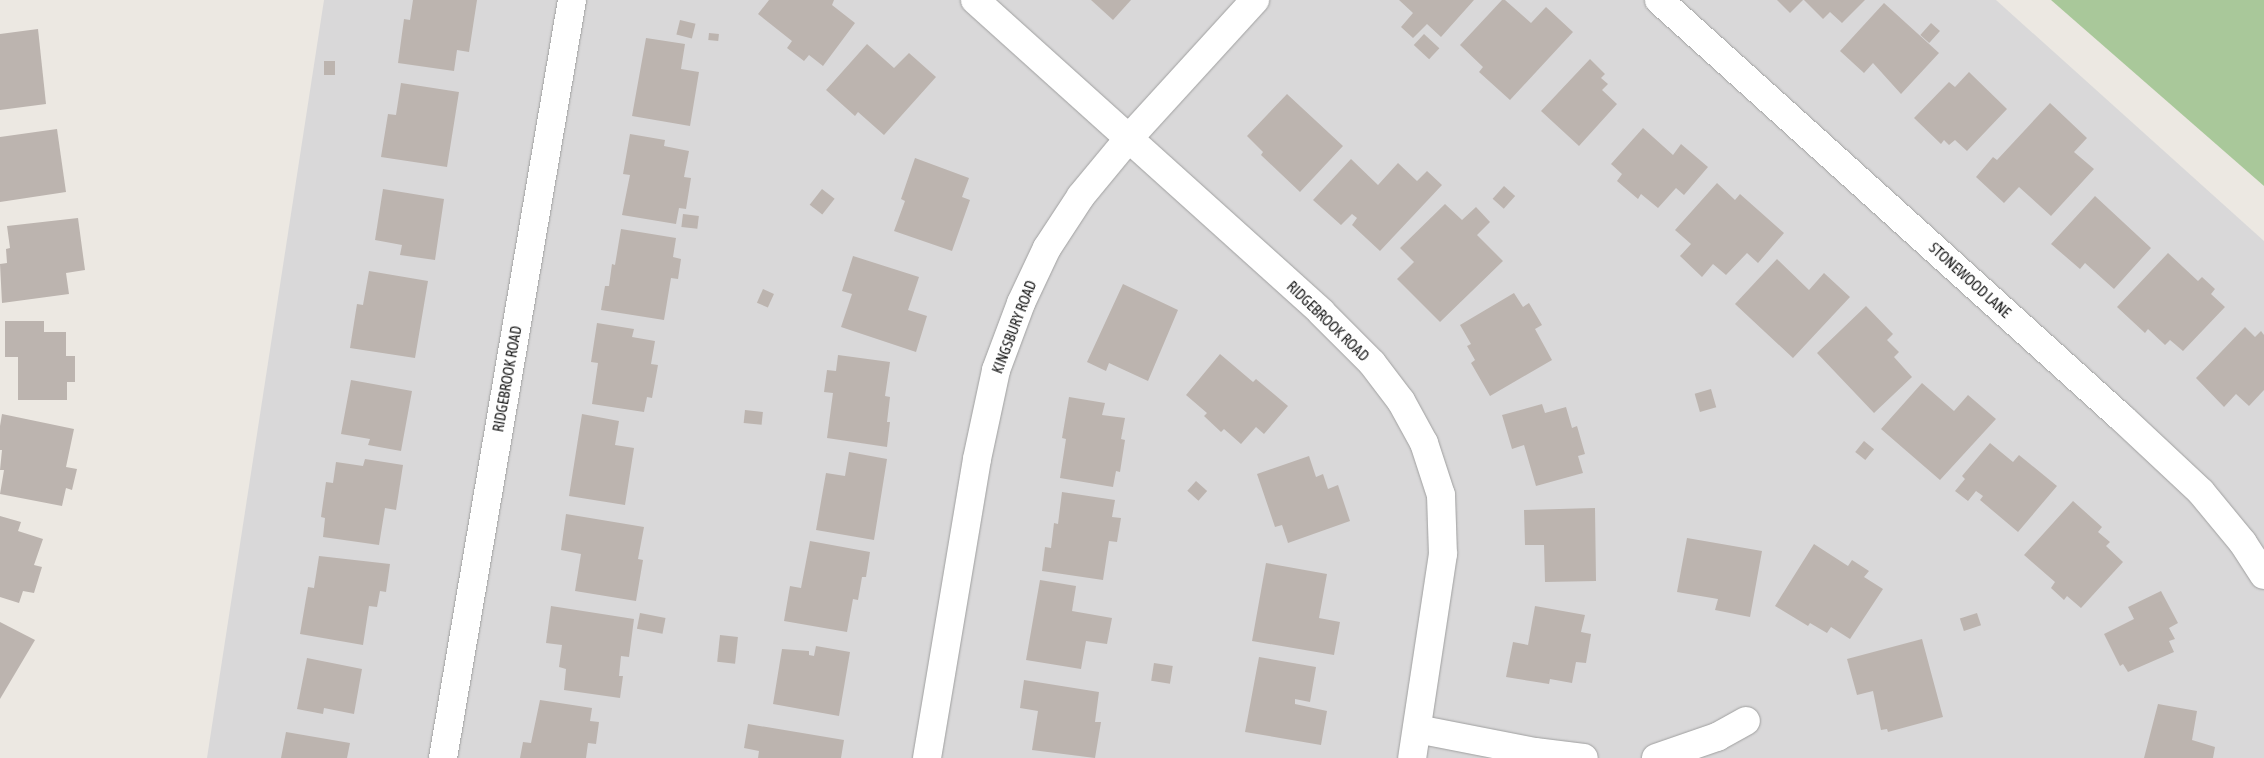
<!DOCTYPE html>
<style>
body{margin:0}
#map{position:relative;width:2264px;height:758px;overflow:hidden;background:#ece8e2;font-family:"Asap Condensed",sans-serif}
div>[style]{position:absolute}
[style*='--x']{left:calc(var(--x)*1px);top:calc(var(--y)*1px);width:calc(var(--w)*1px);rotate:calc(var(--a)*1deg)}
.residential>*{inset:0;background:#d9d8d9}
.forest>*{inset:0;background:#a9c89a}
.building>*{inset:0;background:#bcb4af;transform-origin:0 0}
.roads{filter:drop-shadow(0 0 1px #9f9f9f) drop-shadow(0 0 1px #9f9f9f)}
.minor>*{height:28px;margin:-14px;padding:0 14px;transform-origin:14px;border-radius:14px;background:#fff}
span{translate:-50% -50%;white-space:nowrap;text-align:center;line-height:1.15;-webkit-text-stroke:4px #fff;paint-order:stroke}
.street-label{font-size:15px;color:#1b1b1b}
</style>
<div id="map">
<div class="residential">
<i style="clip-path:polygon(324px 0,1996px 0,2264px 241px,2264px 758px,207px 758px)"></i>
</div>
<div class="forest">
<i style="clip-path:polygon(2051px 0,2264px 0,2264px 186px)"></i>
</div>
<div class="building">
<i style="clip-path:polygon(413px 0,477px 0,469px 52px,457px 50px,454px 71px,398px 63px,404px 19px,410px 20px)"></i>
<i style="clip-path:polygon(769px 0,834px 0,832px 5px,855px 23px,823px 66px,809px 55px,804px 61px,787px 48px,792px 41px,758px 14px)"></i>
<i style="clip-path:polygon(1091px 0,1131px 0,1113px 20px)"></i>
<i style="clip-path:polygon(1399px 0,1474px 0,1441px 37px,1427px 24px,1413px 38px,1401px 27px,1413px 13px)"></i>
<i style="clip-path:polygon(1502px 0,1505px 0,1531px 23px,1546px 7px,1573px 32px,1510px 100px,1479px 72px,1483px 67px,1460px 45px)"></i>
<i style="clip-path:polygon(1777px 0,1803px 0,1790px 13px)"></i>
<i style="clip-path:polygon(1804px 0,1865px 0,1842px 23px,1830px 12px,1823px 19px)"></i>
<i style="clip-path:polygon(1884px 3px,1939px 53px,1901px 94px,1873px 63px,1864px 73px,1840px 51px)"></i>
<i style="left:680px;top:20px;width:16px;height:15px;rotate:14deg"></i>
<i style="left:1931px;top:23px;width:12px;height:16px;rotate:42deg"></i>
<i style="clip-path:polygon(38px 29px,46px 104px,0 110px,0 34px)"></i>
<i style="left:709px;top:33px;width:10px;height:7px;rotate:6deg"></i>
<i style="left:1424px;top:34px;width:21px;height:15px;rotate:43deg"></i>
<i style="clip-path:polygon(646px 38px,685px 44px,681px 69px,699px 72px,690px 126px,632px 116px)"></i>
<i style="clip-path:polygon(867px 44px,894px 68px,909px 53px,936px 77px,884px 135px,858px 112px,855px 116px,826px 90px)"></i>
<i style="clip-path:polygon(1590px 59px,1605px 74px,1601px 78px,1608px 84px,1602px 90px,1617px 104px,1579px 146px,1541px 111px)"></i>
<i style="left:324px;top:61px;width:11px;height:14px"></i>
<i style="clip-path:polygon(1969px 72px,2007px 109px,1967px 151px,1955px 140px,1949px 145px,1944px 140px,1941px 144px,1914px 118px,1949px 82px,1955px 87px)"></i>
<i style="clip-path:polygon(401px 83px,459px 92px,447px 167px,381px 157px,388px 114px,396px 115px)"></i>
<i style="clip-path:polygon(1287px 94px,1343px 146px,1300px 192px,1261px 155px,1263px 152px,1247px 136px)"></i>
<i style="clip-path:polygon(2050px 103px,2087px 138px,2074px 152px,2094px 169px,2051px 216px,2019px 187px,2004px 203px,1976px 177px,1993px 157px,1997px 160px)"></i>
<i style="clip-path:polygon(1643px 128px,1673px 155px,1681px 144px,1708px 167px,1684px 195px,1676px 188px,1658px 208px,1641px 194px,1638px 199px,1617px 181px,1622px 174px,1611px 164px)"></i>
<i style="clip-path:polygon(57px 129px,66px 192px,0 202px,0 137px)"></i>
<i style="clip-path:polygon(630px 134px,665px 140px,664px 146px,689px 151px,684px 177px,691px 178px,686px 209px,679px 208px,676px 224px,622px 215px,630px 175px,623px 174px)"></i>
<i style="clip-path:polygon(915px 158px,969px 178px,962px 197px,970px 200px,952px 251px,894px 231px,905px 201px,901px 199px)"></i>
<i style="clip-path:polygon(1351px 159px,1378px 185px,1398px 163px,1417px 181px,1427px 171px,1442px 185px,1380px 251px,1352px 225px,1357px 218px,1352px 214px,1341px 225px,1313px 200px)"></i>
<i style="clip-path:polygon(1717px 183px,1735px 200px,1740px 194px,1784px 233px,1758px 263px,1747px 253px,1726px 275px,1713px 264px,1702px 277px,1680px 256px,1691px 244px,1675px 230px)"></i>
<i style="left:1504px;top:186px;width:15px;height:17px;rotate:42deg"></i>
<i style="clip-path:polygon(383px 189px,444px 199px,435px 260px,400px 255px,402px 245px,375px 240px)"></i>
<i style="left:822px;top:189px;width:16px;height:20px;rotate:38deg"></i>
<i style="clip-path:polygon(2095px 196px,2151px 248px,2114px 289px,2085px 263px,2080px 269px,2051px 244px)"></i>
<i style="clip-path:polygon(1445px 204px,1462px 220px,1476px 207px,1490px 222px,1477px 235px,1503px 261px,1440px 322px,1397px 279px,1414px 262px,1400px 248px)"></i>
<i style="left:683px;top:214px;width:16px;height:13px;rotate:7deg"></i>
<i style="clip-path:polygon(78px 218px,85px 270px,66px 273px,69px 294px,2px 303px,0 264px,7px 263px,6px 249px,10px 248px,7px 226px)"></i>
<i style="clip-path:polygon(621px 229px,676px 238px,673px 257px,681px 259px,678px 279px,671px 278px,664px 320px,601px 310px,605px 286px,609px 286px,612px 264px,615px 265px)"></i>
<i style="clip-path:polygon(2168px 253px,2198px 281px,2202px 277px,2215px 289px,2211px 294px,2225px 307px,2183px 351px,2170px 340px,2165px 345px,2148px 329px,2145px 333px,2117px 307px)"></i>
<i style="clip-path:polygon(853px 256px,919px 277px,908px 310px,927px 316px,916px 352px,841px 327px,852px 294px,842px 291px)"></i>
<i style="clip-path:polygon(1777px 259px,1809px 290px,1824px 273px,1850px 297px,1793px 358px,1735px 304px)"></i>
<i style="clip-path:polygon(369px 271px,428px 281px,415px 358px,350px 348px,357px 304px,363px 305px)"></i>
<i style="clip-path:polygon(1123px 284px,1178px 310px,1148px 381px,1109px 363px,1106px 371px,1087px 362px)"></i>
<i style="left:763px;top:289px;width:12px;height:15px;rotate:24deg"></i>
<i style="clip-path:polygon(1514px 293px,1523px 307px,1529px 303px,1542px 325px,1535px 329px,1552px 360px,1490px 396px,1471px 363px,1475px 360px,1467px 346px,1471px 344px,1460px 325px)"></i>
<i style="clip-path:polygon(1866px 306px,1893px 334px,1887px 340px,1899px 352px,1894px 357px,1912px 377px,1874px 413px,1817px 353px)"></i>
<i style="clip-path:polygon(5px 321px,44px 321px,44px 332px,66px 332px,66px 356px,75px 356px,75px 382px,67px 382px,67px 400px,18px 400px,18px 357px,5px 357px)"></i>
<i style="clip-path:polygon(597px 323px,634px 329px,632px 337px,655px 341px,651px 364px,658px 365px,652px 398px,647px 397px,644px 412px,592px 404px,598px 363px,591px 362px)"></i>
<i style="clip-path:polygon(2245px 327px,2255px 337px,2261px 331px,2264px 335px,2264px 390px,2249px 406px,2236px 394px,2224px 407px,2196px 378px)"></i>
<i style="clip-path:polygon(1220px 354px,1253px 382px,1256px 379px,1288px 406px,1264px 434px,1256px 427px,1241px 444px,1224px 429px,1221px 432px,1204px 416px,1207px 413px,1186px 395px)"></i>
<i style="clip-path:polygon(838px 355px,890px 362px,885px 396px,890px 397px,887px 422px,890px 422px,887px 447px,827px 438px,833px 393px,824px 392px,827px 370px,836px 371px)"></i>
<i style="clip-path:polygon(351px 380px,412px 391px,401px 451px,368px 445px,370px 439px,341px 434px)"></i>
<i style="clip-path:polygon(1922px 383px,1954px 411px,1968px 395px,1996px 419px,1940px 480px,1881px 429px)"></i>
<i style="left:1711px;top:389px;width:19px;height:17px;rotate:74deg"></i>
<i style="clip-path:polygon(1069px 397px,1105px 403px,1102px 415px,1125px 418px,1121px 439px,1125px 440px,1120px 472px,1116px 471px,1113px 487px,1060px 478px,1066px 439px,1062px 438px)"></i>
<i style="clip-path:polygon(1542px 404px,1545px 413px,1566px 407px,1572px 428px,1577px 426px,1585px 454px,1578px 456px,1583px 473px,1536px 486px,1524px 445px,1512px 449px,1502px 415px)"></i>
<i style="left:745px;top:410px;width:18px;height:13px;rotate:6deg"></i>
<i style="clip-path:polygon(2px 414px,74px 429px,66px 467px,77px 469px,72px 490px,66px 488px,62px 506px,0 494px,4px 470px,0 470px,2px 450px,0 450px,0 426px)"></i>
<i style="clip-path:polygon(582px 414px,619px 421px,615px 445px,634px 448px,625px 505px,569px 496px)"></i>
<i style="left:1864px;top:441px;width:13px;height:14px;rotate:39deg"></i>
<i style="clip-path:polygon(1990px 443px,2013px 462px,2019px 455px,2057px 486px,2018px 532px,1980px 500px,1983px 496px,1976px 491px,1968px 501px,1955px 491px,1965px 479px,1962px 476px)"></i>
<i style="clip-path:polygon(849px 452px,887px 459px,874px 540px,816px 530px,826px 473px,845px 476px)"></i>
<i style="clip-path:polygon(1309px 456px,1316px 477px,1323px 474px,1328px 489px,1338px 485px,1350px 521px,1288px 543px,1282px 525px,1275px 527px,1257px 474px)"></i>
<i style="clip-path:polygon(365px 459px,403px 465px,396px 510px,385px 508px,379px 545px,323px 537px,325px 518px,321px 517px,326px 482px,333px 483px,336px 462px,363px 466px)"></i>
<i style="left:1196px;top:481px;width:15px;height:13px;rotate:42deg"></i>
<i style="clip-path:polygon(1062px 492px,1115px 500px,1112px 517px,1121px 518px,1117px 542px,1109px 541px,1103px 580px,1042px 571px,1045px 547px,1051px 548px,1054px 523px,1058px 524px)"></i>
<i style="clip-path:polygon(2073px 501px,2102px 527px,2098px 532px,2110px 542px,2106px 546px,2123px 562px,2081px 608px,2067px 596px,2064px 600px,2051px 588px,2055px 582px,2024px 555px)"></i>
<i style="clip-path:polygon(1595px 508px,1596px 581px,1545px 582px,1544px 545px,1525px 545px,1524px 510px)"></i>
<i style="clip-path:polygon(566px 514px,644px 527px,638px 559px,643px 560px,636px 601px,575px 591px,581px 554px,561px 550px)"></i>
<i style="clip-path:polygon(0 516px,21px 522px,18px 531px,43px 539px,34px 565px,42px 567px,34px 593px,23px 591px,19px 603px,0 597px)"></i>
<i style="clip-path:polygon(1687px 538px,1762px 551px,1750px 617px,1715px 610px,1718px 599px,1677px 592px)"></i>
<i style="clip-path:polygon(810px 541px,870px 552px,866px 577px,862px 577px,858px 600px,853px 599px,847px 632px,784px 621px,790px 586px,801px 588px)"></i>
<i style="clip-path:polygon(1814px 544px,1848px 566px,1852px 560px,1869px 571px,1864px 577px,1883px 589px,1850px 639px,1831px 627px,1827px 633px,1810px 623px,1808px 626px,1775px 606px)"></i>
<i style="clip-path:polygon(319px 556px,390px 564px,386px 592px,380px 591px,377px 607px,369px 606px,363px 645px,300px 634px,308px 587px,314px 588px)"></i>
<i style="clip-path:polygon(1266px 563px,1327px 574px,1319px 618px,1340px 622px,1334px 655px,1252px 641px)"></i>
<i style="clip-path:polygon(1040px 580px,1076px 586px,1072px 611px,1112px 618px,1107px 644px,1086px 641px,1081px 669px,1026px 660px)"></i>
<i style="clip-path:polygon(2161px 591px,2178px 623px,2169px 628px,2175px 639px,2169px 641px,2174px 652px,2128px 672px,2123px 664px,2120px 666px,2104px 634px,2134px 619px,2128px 607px)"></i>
<i style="clip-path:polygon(551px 606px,634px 619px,629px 657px,621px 656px,619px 676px,623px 676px,620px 698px,564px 690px,566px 669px,559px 667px,562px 645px,546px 643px)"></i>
<i style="clip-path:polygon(1535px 606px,1585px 615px,1581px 632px,1591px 634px,1586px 663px,1576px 662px,1572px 683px,1550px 679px,1549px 684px,1506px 677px,1513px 642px,1528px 645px)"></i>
<i style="left:640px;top:613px;width:26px;height:16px;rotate:11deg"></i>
<i style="left:1977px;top:613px;width:13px;height:18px;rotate:72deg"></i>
<i style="clip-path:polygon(0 622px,35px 640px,0 699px)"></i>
<i style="left:720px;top:635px;width:18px;height:27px;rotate:6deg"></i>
<i style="clip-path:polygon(1922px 639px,1943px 717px,1888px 732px,1887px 729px,1881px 730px,1873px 691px,1857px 695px,1847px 659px)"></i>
<i style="clip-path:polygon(816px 646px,850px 652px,839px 716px,773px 704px,782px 649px,809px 651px,809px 655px,814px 656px)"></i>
<i style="clip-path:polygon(1259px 657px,1316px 667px,1310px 702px,1295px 699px,1295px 704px,1327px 711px,1321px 745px,1245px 732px)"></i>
<i style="clip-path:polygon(307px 658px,362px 669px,354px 714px,324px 708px,323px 714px,297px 709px)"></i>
<i style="left:1154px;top:663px;width:19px;height:18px;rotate:9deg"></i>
<i style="clip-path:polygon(1024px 680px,1099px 692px,1095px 722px,1101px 722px,1095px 758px,1032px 750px,1038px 711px,1020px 708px)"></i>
<i style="clip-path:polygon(540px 700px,592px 708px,590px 721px,599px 722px,596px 744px,588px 743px,586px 758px,520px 758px,523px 742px,531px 743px)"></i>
<i style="clip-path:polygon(2158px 704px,2197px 711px,2192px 740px,2215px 747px,2213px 758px,2144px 758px)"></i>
<i style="clip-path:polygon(748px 724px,844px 740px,841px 758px,758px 758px,759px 751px,744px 748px)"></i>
<i style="clip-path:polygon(286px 732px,350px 743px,347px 758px,281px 758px)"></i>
</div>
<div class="roads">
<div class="minor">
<i style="--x:975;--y:0;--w:466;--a:42"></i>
<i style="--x:1321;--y:312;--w:72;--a:45"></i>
<i style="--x:1372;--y:363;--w:48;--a:52.7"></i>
<i style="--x:1401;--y:401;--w:48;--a:61.3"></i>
<i style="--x:1424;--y:443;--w:55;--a:71.9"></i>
<i style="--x:1441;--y:495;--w:59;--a:88.1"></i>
<i style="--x:1443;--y:554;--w:206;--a:98.6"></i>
<i style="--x:1659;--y:0;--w:624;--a:42.08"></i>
<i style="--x:2122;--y:418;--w:108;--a:43.1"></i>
<i style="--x:2201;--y:492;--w:66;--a:50.5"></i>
<i style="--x:2243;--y:543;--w:38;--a:57"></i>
<i style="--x:1417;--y:729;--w:120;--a:11"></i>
<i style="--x:1535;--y:752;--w:49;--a:7"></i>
<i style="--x:443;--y:758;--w:769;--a:-80.34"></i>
<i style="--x:927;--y:758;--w:303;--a:-80.5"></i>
<i style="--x:977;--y:459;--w:91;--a:-77.9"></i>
<i style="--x:996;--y:370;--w:72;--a:-69.5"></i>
<i style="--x:1021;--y:303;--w:61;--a:-64.7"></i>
<i style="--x:1047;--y:248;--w:62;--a:-56.8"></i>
<i style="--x:1081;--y:196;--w:75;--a:-50.4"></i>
<i style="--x:1129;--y:138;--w:187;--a:-47.6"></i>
<i style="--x:1656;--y:758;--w:65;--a:-19"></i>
<i style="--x:1717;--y:737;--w:33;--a:-29"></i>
</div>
</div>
<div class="street-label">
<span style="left:1970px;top:280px;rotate:42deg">STONEWOOD LANE</span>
<span style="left:1328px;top:321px;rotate:44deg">RIDGEBROOK ROAD</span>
<span style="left:1014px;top:327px;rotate:-69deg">KINGSBURY ROAD</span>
<span style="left:507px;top:379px;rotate:-80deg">RIDGEBROOK ROAD</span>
</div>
</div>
